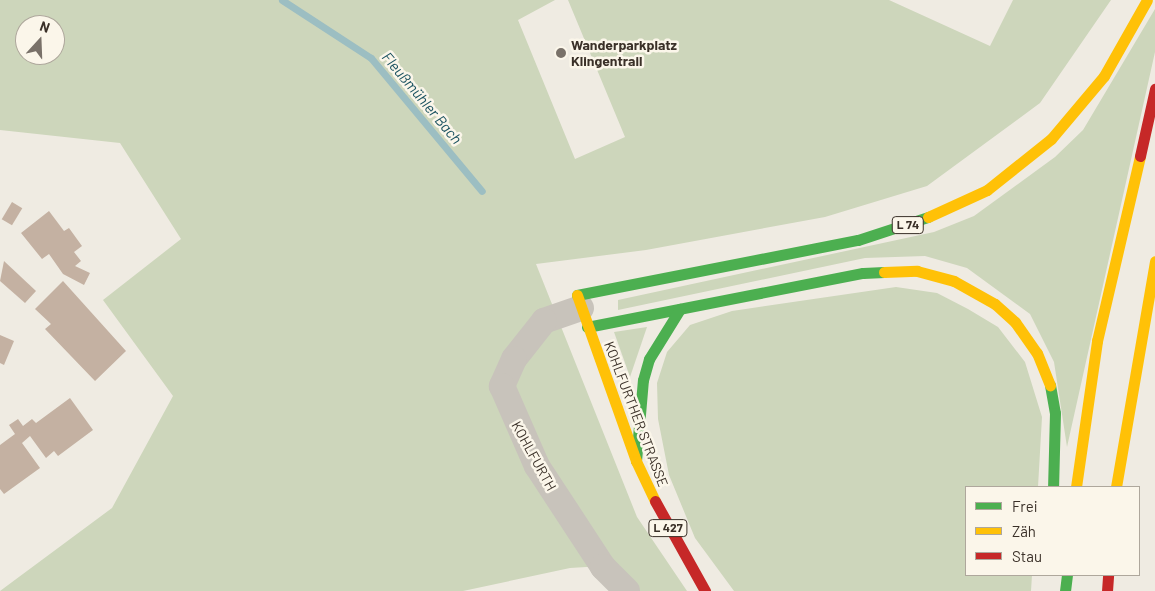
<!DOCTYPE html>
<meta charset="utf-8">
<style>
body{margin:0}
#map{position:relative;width:1155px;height:591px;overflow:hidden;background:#efebe2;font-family:Barlow,sans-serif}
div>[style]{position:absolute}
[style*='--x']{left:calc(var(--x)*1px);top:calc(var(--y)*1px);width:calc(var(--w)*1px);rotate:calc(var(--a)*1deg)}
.green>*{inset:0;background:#cdd6bb}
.stream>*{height:7px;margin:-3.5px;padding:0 3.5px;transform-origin:3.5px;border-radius:3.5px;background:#9cbec2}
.building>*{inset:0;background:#c4b1a2;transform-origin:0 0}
.street>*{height:26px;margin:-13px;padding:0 13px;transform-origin:13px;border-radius:13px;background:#c8c3bb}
.fast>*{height:11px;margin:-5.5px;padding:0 5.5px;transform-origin:5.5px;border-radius:5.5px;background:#4caf50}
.slow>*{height:11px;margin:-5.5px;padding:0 5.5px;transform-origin:5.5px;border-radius:5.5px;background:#ffc107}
.jam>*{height:11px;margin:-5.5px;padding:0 5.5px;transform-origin:5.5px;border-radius:5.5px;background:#c62828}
.dots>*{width:14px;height:14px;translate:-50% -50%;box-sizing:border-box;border:2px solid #fbf6ea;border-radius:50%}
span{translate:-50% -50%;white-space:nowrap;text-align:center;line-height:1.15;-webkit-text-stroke:5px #fbf6ea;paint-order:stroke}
.shield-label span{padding:1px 4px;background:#fbf6ea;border:1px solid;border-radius:4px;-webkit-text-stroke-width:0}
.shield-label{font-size:12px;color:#3a3028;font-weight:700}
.poi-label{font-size:14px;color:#3a3028;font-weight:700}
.left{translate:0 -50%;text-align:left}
.street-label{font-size:14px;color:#3a3028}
.water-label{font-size:15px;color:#1a5260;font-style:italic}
.legend{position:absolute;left:965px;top:486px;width:175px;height:90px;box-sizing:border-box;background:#fbf6ea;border:1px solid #aea79c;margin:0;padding:6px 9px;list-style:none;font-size:15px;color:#3a3028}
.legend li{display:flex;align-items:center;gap:10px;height:25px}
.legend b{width:25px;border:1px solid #aea79c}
.north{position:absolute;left:15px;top:15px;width:50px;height:50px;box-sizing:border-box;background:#fbf6ea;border:1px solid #aea79c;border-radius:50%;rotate:20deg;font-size:14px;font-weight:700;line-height:20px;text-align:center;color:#3a3028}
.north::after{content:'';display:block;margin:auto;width:18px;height:22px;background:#797169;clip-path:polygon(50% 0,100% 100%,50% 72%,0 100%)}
</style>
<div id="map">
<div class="green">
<i style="clip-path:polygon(evenodd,0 0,555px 0,518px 20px,575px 159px,625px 137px,568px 0,889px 0,990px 46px,1013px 0,1111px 0,1040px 103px,927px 186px,825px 217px,646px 250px,536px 264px,637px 517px,687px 591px,637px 591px,619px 565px,570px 568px,463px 591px,0 591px,112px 508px,173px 396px,103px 300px,181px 239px,120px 143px,0 130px,0 0,25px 25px,55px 25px,55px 55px,25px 55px,25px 25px)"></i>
<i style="clip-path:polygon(1155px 9px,1155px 52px,1067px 447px,1054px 362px,1030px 314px,967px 268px,925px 256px,865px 258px,618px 310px,618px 300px,934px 232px,974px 216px,1055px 157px,1083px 130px)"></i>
<i style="clip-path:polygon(896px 287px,937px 293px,968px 309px,998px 327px,1025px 362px,1042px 417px,1038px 487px,966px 487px,966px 575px,1032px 575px,1031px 591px,734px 591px,695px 538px,669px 475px,658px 419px,657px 383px,667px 352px,690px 325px,732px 311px)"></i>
<i style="clip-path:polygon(647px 327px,630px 377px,614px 332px)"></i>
</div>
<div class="stream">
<i style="--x:282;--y:0;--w:106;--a:33.1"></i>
<i style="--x:371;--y:58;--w:173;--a:50.2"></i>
</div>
<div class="building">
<i style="left:12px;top:202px;width:12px;height:20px;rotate:31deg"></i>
<i style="clip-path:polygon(49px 211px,64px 231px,69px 228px,82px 246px,74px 252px,81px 261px,75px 266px,90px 273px,84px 285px,63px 274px,49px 254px,42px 259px,21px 233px)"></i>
<i style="clip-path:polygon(4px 261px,36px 291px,25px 303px,0 281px)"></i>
<i style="clip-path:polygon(63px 281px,126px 351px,95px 381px,45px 329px,51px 324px,35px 309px)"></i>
<i style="clip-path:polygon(0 335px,14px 341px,4px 365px,0 363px)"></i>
<i style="clip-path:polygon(70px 398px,93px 430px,58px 456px,54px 451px,46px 458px,30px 436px,22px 443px,40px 468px,4px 494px,0 489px,0 445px,15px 434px,9px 425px,18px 419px,23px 426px,32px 419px,36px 423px)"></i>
</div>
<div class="street">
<i style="--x:581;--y:308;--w:39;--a:161"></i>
<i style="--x:544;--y:321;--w:48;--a:128.3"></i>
<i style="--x:514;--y:359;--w:30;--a:114"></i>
<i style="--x:502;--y:386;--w:87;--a:66.4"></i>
<i style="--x:537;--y:466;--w:121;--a:56.8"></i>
<i style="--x:603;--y:567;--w:34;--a:45"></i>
</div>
<div class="fast">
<i style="--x:577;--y:295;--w:286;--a:-11.1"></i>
<i style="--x:858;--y:240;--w:74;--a:-18.2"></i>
<i style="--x:587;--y:327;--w:281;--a:-11.1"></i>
<i style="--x:863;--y:273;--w:21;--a:-3"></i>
<i style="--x:1050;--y:385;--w:28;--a:80"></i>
<i style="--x:1055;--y:413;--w:74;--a:91.5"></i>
<i style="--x:636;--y:461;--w:81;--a:-85.1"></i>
<i style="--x:643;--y:380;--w:22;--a:-74"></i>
<i style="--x:649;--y:359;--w:59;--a:-58.2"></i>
<i style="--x:1065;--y:591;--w:16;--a:-83"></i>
</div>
<div class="slow">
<i style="--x:928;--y:217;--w:65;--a:-24.6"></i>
<i style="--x:987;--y:190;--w:82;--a:-38.6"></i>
<i style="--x:1051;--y:139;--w:82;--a:-49.9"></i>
<i style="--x:1104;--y:76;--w:87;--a:-60.5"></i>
<i style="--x:884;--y:272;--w:33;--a:-2"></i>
<i style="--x:917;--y:271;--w:38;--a:15"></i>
<i style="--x:954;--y:281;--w:47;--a:29.3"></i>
<i style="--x:995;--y:304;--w:27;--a:42"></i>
<i style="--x:1015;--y:322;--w:38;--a:55"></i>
<i style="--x:1037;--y:353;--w:35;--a:68"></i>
<i style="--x:577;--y:295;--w:176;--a:70.4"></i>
<i style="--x:636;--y:461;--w:44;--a:64.6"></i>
<i style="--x:1076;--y:487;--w:148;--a:-81.8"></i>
<i style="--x:1097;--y:341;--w:190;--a:-76.9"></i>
<i style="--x:1116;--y:487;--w:229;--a:-80.2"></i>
</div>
<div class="jam">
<i style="--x:1140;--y:156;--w:69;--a:-77.4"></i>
<i style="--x:655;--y:501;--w:103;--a:60.9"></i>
<i style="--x:1107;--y:591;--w:16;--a:-86"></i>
</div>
<div class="dots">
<i style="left:561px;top:53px;background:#797169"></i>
</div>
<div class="shield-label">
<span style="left:908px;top:225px">L 74</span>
<span style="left:668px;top:528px">L 427</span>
</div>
<div class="poi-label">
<span class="left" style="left:571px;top:53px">Wanderparkplatz<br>Klingentrail</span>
</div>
<div class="street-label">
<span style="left:636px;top:414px;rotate:69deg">KOHLFURTHER STRASSE</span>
<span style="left:534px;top:456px;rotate:61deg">KOHLFURTH</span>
</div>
<div class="water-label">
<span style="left:422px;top:98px;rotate:50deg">Fleußmühler Bach</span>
</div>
<ul class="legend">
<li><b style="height:6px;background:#4caf50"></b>Frei</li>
<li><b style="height:6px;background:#ffc107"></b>Zäh</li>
<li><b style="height:6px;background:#c62828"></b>Stau</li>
</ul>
<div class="north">N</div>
</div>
